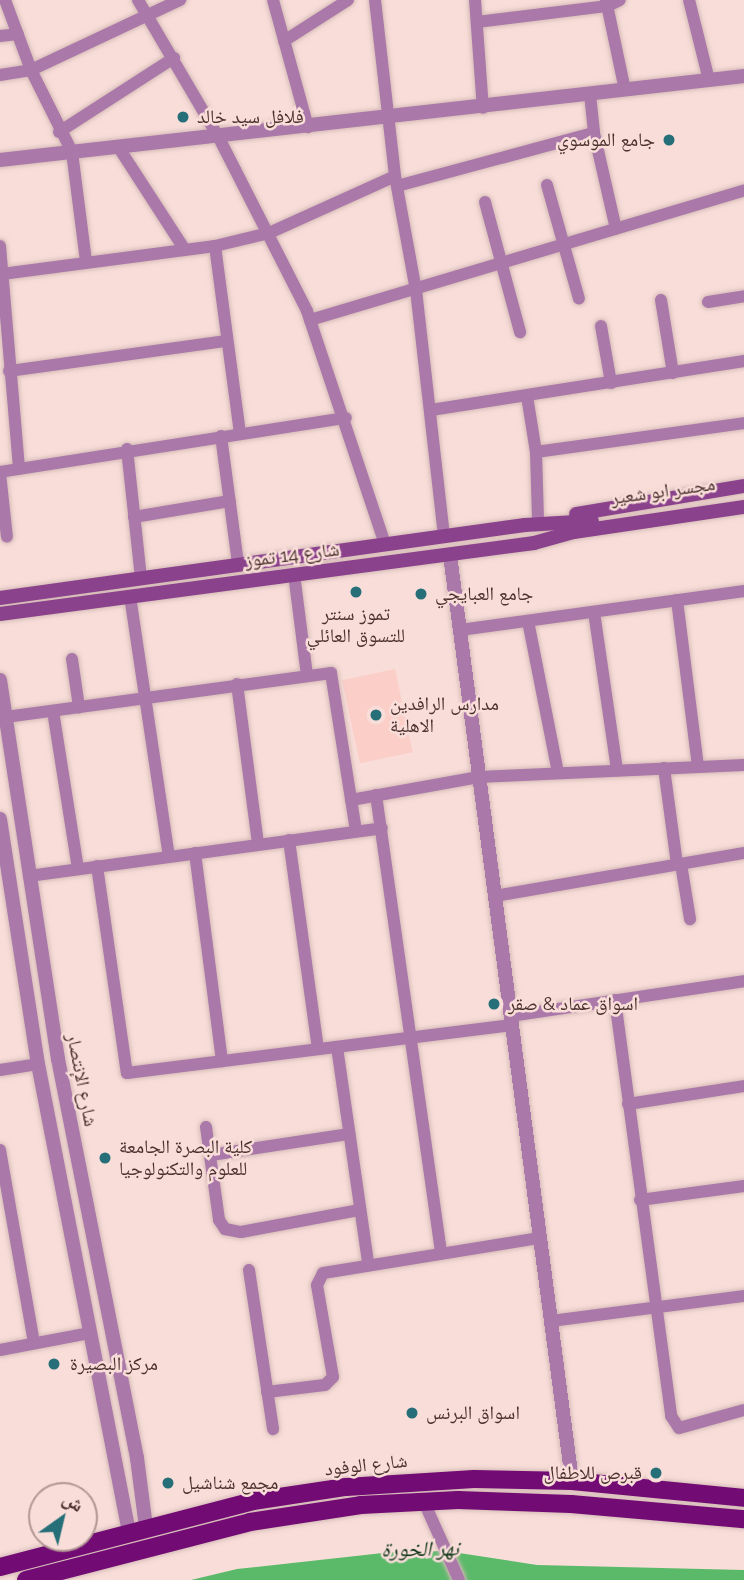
<!DOCTYPE html>
<meta charset="utf-8">
<style>
body{margin:0}
#map{position:relative;width:744px;height:1580px;overflow:hidden;background:#f8ddd9;font-family:Raleway,"Noto Naskh Arabic",sans-serif}
div>[style]{position:absolute}
[style*='--x']{left:calc(var(--x)*1px);top:calc(var(--y)*1px);width:calc(var(--w)*1px);rotate:calc(var(--a)*1deg)}
.built>*{inset:0;background:#fbcec8;transform-origin:0 0}
.water>*{inset:0;background:#5bb96a}
.roads{filter:drop-shadow(0 0 2px #d5bbb7) drop-shadow(0 0 2px #d5bbb7)}
.minor>*{height:12px;margin:-6px;padding:0 6px;transform-origin:6px;border-radius:6px;background:#ab78aa}
.tertiary>*{height:14px;margin:-7px;padding:0 7px;transform-origin:7px;border-radius:7px;background:#ab78aa}
.secondary>*{height:14px;margin:-7px;padding:0 7px;transform-origin:7px;border-radius:7px;background:#8b428c}
.primary>*{height:18px;margin:-9px;padding:0 9px;transform-origin:9px;border-radius:9px;background:#730b75}
.dots>*{width:19px;height:19px;translate:-50% -50%;box-sizing:border-box;border:4px solid #f8ddd9;border-radius:50%}
span{translate:-50% -50%;white-space:nowrap;text-align:center;line-height:1.15;-webkit-text-stroke:5px #f8ddd9;paint-order:stroke}
.poi-label{font-size:19px;color:#4b312e}
.left{translate:0 -50%;text-align:left}
.right{translate:-100% -50%;text-align:right}
.street-label{font-size:19px;color:#4b312e}
.water-label{font-size:21px;color:#0c3314;font-style:italic}
.north{position:absolute;left:28px;top:1482px;width:70px;height:70px;box-sizing:border-box;background:#f8ddd9;border:2px solid #b39895;border-radius:50%;rotate:34deg;font-size:19px;font-weight:700;line-height:28px;text-align:center;color:#4b312e}
.north::after{content:'';display:block;margin:auto;width:24px;height:32px;background:#266f78;clip-path:polygon(50% 0,100% 100%,50% 72%,0 100%)}
</style>
<div id="map">
<div class="built">
<i style="left:395px;top:669px;width:85px;height:54px;rotate:78deg"></i>
</div>
<div class="water">
<i style="clip-path:polygon(446px 1551px,537px 1565px,744px 1570px,744px 1580px,191px 1580px,237px 1569px,392px 1552px)"></i>
</div>
<div class="roads">
<div class="minor">
<i style="--x:5;--y:0;--w:75;--a:69.6"></i>
<i style="--x:31;--y:70;--w:92;--a:63.4"></i>
<i style="--x:72;--y:152;--w:110;--a:82.7"></i>
<i style="--x:138;--y:0;--w:160;--a:59.6"></i>
<i style="--x:219;--y:138;--w:194;--a:63"></i>
<i style="--x:307;--y:311;--w:246;--a:71.5"></i>
<i style="--x:273;--y:0;--w:132;--a:74.6"></i>
<i style="--x:375;--y:0;--w:177;--a:83.5"></i>
<i style="--x:395;--y:176;--w:116;--a:79.6"></i>
<i style="--x:416;--y:290;--w:248;--a:83.5"></i>
<i style="--x:475;--y:0;--w:108;--a:85.8"></i>
<i style="--x:606;--y:0;--w:92;--a:78.1"></i>
<i style="--x:689;--y:0;--w:82;--a:76"></i>
<i style="--x:477;--y:22;--w:132;--a:-7"></i>
<i style="--x:608;--y:6;--w:13;--a:-27"></i>
<i style="--x:0;--y:36;--w:18;--a:-6"></i>
<i style="--x:284;--y:41;--w:76;--a:-32.6"></i>
<i style="--x:0;--y:75;--w:31;--a:-9"></i>
<i style="--x:31;--y:70;--w:165;--a:-25.2"></i>
<i style="--x:590;--y:94;--w:39;--a:84"></i>
<i style="--x:594;--y:133;--w:98;--a:77.1"></i>
<i style="--x:59;--y:132;--w:137;--a:-32.8"></i>
<i style="--x:119;--y:148;--w:121;--a:57.1"></i>
<i style="--x:547;--y:185;--w:118;--a:74.3"></i>
<i style="--x:397;--y:186;--w:204;--a:-15.1"></i>
<i style="--x:485;--y:202;--w:135;--a:74.9"></i>
<i style="--x:0;--y:246;--w:223;--a:85.1"></i>
<i style="--x:215;--y:246;--w:189;--a:82.4"></i>
<i style="--x:2;--y:274;--w:215;--a:-7.5"></i>
<i style="--x:215;--y:246;--w:56;--a:-13.5"></i>
<i style="--x:269;--y:233;--w:138;--a:-24.3"></i>
<i style="--x:661;--y:300;--w:74;--a:80.7"></i>
<i style="--x:708;--y:302;--w:36;--a:-9"></i>
<i style="--x:310;--y:320;--w:453;--a:-16.6"></i>
<i style="--x:601;--y:326;--w:58;--a:80"></i>
<i style="--x:9;--y:371;--w:219;--a:-7.9"></i>
<i style="--x:527;--y:396;--w:57;--a:80.9"></i>
<i style="--x:536;--y:452;--w:68;--a:88.3"></i>
<i style="--x:431;--y:410;--w:317;--a:-8.9"></i>
<i style="--x:221;--y:436;--w:129;--a:82.4"></i>
<i style="--x:127;--y:449;--w:130;--a:83.8"></i>
<i style="--x:536;--y:452;--w:210;--a:-7.9"></i>
<i style="--x:0;--y:472;--w:350;--a:-8.9"></i>
<i style="--x:0;--y:473;--w:64;--a:83.8"></i>
<i style="--x:134;--y:517;--w:97;--a:-9.5"></i>
<i style="--x:294;--y:574;--w:102;--a:82.7"></i>
<i style="--x:130;--y:596;--w:263;--a:81.5"></i>
<i style="--x:677;--y:600;--w:168;--a:82.8"></i>
<i style="--x:594;--y:612;--w:160;--a:81.7"></i>
<i style="--x:528;--y:621;--w:155;--a:78.8"></i>
<i style="--x:460;--y:630;--w:287;--a:-7.8"></i>
<i style="--x:72;--y:659;--w:49;--a:81.7"></i>
<i style="--x:237;--y:684;--w:161;--a:82.5"></i>
<i style="--x:53;--y:711;--w:160;--a:81"></i>
<i style="--x:6;--y:717;--w:328;--a:-7.7"></i>
<i style="--x:331;--y:673;--w:160;--a:81"></i>
<i style="--x:664;--y:768;--w:97;--a:82.3"></i>
<i style="--x:376;--y:795;--w:463;--a:81.9"></i>
<i style="--x:351;--y:800;--w:130;--a:-10.2"></i>
<i style="--x:479;--y:777;--w:265;--a:-2.6"></i>
<i style="--x:289;--y:840;--w:211;--a:82.1"></i>
<i style="--x:195;--y:853;--w:210;--a:82.6"></i>
<i style="--x:681;--y:864;--w:56;--a:80.7"></i>
<i style="--x:97;--y:866;--w:209;--a:81.8"></i>
<i style="--x:127;--y:1073;--w:388;--a:-7.1"></i>
<i style="--x:29;--y:876;--w:356;--a:-7.7"></i>
<i style="--x:495;--y:896;--w:253;--a:-9.8"></i>
<i style="--x:615;--y:1000;--w:420;--a:82.3"></i>
<i style="--x:671;--y:1416;--w:14;--a:56"></i>
<i style="--x:679;--y:1428;--w:67;--a:-15.5"></i>
<i style="--x:511;--y:1016;--w:236;--a:-8.5"></i>
<i style="--x:337;--y:1047;--w:218;--a:81.8"></i>
<i style="--x:0;--y:1070;--w:38;--a:-9"></i>
<i style="--x:628;--y:1104;--w:117;--a:-8.8"></i>
<i style="--x:206;--y:1127;--w:94;--a:82"></i>
<i style="--x:219;--y:1220;--w:11;--a:56"></i>
<i style="--x:225;--y:1229;--w:16;--a:11"></i>
<i style="--x:241;--y:1232;--w:121;--a:-10.5"></i>
<i style="--x:0;--y:1150;--w:196;--a:80"></i>
<i style="--x:211;--y:1155;--w:140;--a:-8.7"></i>
<i style="--x:640;--y:1200;--w:105;--a:-7.7"></i>
<i style="--x:249;--y:1270;--w:161;--a:81.4"></i>
<i style="--x:551;--y:1321;--w:195;--a:-7.4"></i>
<i style="--x:0;--y:1350;--w:92;--a:-10.7"></i>
<i style="--x:267;--y:1392;--w:58;--a:-6.9"></i>
<i style="--x:325;--y:1385;--w:11;--a:-45"></i>
<i style="--x:333;--y:1377;--w:93;--a:-99.9"></i>
<i style="--x:317;--y:1285;--w:13;--a:-63"></i>
<i style="--x:323;--y:1273;--w:220;--a:-9.2"></i>
<i style="--x:424;--y:1502;--w:85;--a:65.8"></i>
</div>
<div class="tertiary">
<i style="--x:0;--y:160;--w:749;--a:-6.44"></i>
<i style="--x:450;--y:555;--w:934;--a:82.49"></i>
<i style="--x:0;--y:680;--w:383;--a:81.3"></i>
<i style="--x:58;--y:1059;--w:407;--a:78.8"></i>
<i style="--x:137;--y:1458;--w:70;--a:82.6"></i>
<i style="--x:0;--y:819;--w:248;--a:81.2"></i>
<i style="--x:38;--y:1064;--w:475;--a:79"></i>
</div>
<div class="secondary">
<i style="--x:576;--y:514;--w:170;--a:-9.5"></i>
<i style="--x:0;--y:598;--w:530;--a:-7.92"></i>
<i style="--x:525;--y:525;--w:67;--a:-3.4"></i>
<i style="--x:0;--y:614;--w:539;--a:-7.57"></i>
<i style="--x:534;--y:543;--w:41;--a:-15.4"></i>
<i style="--x:574;--y:532;--w:172;--a:-8.4"></i>
</div>
<div class="primary">
<i style="--x:0;--y:1567;--w:261;--a:-14.6"></i>
<i style="--x:253;--y:1501;--w:94;--a:-8.6"></i>
<i style="--x:346;--y:1487;--w:128;--a:-3.6"></i>
<i style="--x:474;--y:1479;--w:98;--a:1.2"></i>
<i style="--x:572;--y:1481;--w:173;--a:5.6"></i>
<i style="--x:26;--y:1580;--w:231;--a:-14.5"></i>
<i style="--x:250;--y:1522;--w:112;--a:-8.7"></i>
<i style="--x:361;--y:1505;--w:97;--a:-3"></i>
<i style="--x:458;--y:1500;--w:113;--a:2"></i>
<i style="--x:571;--y:1504;--w:174;--a:5"></i>
</div>
</div>
<div class="dots">
<i style="left:183px;top:117px;background:#266f78"></i>
<i style="left:669px;top:140px;background:#266f78"></i>
<i style="left:356px;top:592px;background:#266f78"></i>
<i style="left:421px;top:594px;background:#266f78"></i>
<i style="left:376px;top:715px;background:#266f78"></i>
<i style="left:494px;top:1004px;background:#266f78"></i>
<i style="left:105px;top:1158px;background:#266f78"></i>
<i style="left:54px;top:1364px;background:#266f78"></i>
<i style="left:412px;top:1413px;background:#266f78"></i>
<i style="left:656px;top:1473px;background:#266f78"></i>
<i style="left:168px;top:1483px;background:#266f78"></i>
</div>
<div class="poi-label">
<span class="left" style="left:197px;top:117px">فلافل سيد خالد</span>
<span class="right" style="left:655px;top:140px">جامع الموسوي</span>
<span class="left" style="left:435px;top:594px">جامع العبايجي</span>
<span style="left:356px;top:625px">تموز سنتر<br>للتسوق العائلي</span>
<span class="left" style="left:390px;top:715px">مدارس الرافدين<br>اﻻهلية</span>
<span class="left" style="left:508px;top:1004px">اسواق عماد &amp; صقر</span>
<span class="left" style="left:119px;top:1158px">كلية البصرة الجامعة<br>للعلوم والتكنولوجيا</span>
<span class="left" style="left:70px;top:1364px">مركز البصيرة</span>
<span class="left" style="left:426px;top:1413px">اسواق البرنس</span>
<span class="right" style="left:642px;top:1473px">قبرص للاطفال</span>
<span class="left" style="left:182px;top:1483px">مجمع شناشيل</span>
</div>
<div class="street-label">
<span style="left:663px;top:491px;rotate:-8deg">مجسر ابو شعير</span>
<span style="left:292px;top:555px;rotate:-7deg">شارع 14 تموز</span>
<span style="left:82px;top:1080px;rotate:79deg">شارع الإنتصار</span>
<span style="left:366px;top:1465px;rotate:-6deg">شارع الوفود</span>
</div>
<div class="water-label">
<span style="left:420px;top:1549px;rotate:-1deg">نهر الخورة</span>
</div>
<div class="north">ش</div>
</div>
